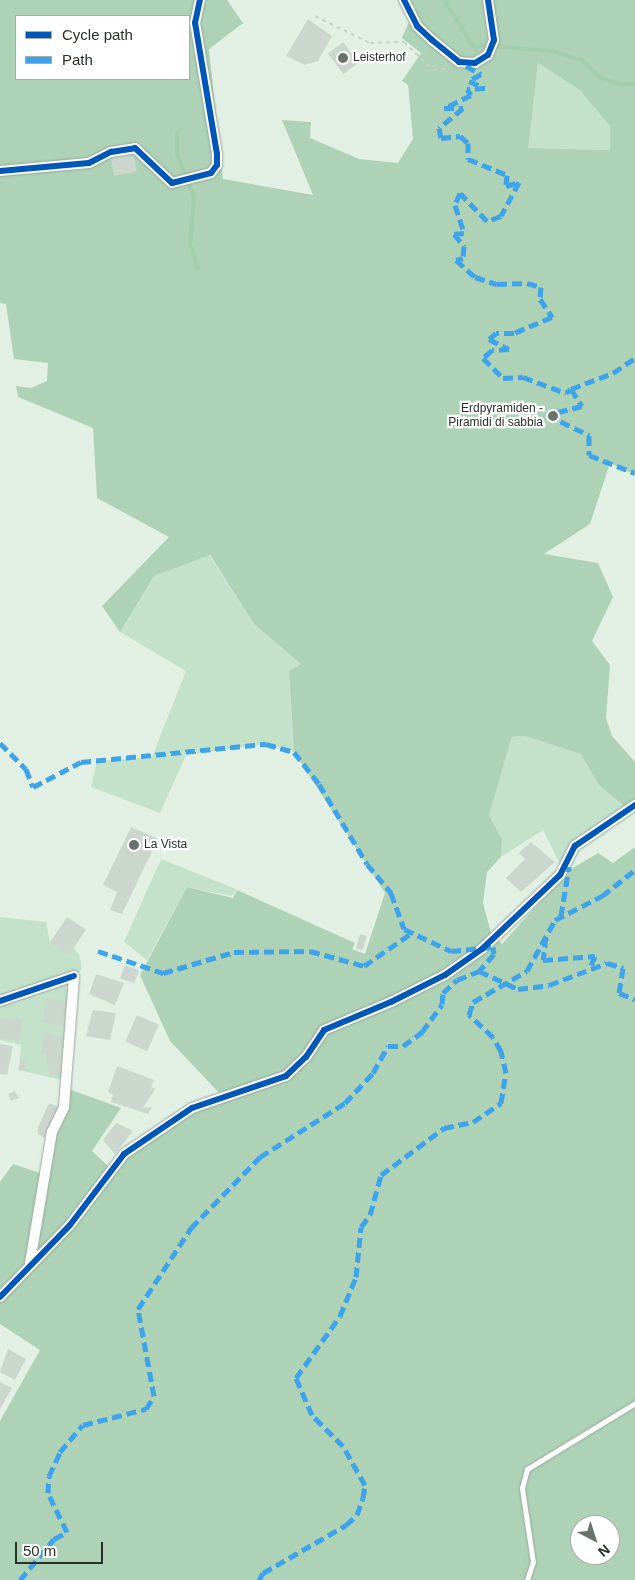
<!DOCTYPE html>
<style>
body{margin:0}
#map{position:relative;width:635px;height:1580px;overflow:hidden;background:#e2f0e4;font-family:Helvetica,sans-serif}
div>[style]{position:absolute}
[style*='--x']{left:calc(var(--x)*1px);top:calc(var(--y)*1px);width:calc(var(--w)*1px);rotate:calc(var(--a)*1deg)}
.green>*{inset:0;background:#c4e1ca}
.forest>*{inset:0;background:#add2b5}
.stream>*{height:4px;margin:-2px;padding:0 2px;transform-origin:2px;border-radius:2px;background:#a3ceac}
.building>*{inset:0;background:#cbd7cd;transform-origin:0 0}
.path>*{height:2px;margin-top:-1px;transform-origin:0;background:repeating-linear-gradient(90deg,#cbd0cc 0 4px,transparent 0 8px)}
.roads{filter:drop-shadow(0 0 1px #9da89f) drop-shadow(0 0 1px #9da89f)}
.lane>*{height:5px;margin:-2.5px;padding:0 2.5px;transform-origin:2.5px;border-radius:2.5px;background:#fbfdfb}
.street>*{height:10px;margin:-5px;padding:0 5px;transform-origin:5px;border-radius:5px;background:#fbfdfb}
.quiet>*{height:5px;margin-top:-2.5px;transform-origin:0;background:repeating-linear-gradient(90deg,#3ea3eb 0 10px,transparent 0 15px)}
.cycleway>*{height:6px;margin:-3px;padding:0 3px;transform-origin:3px;border-radius:3px;background:#0057b8}
.dots>*{width:14px;height:14px;translate:-50% -50%;box-sizing:border-box;border:2px solid #fff;border-radius:50%}
span{translate:-50% -50%;white-space:nowrap;text-align:center;line-height:1.15;-webkit-text-stroke:4.5px #fff;paint-order:stroke}
.poi-label{font-size:12px;color:#273129}
.left{translate:0 -50%;text-align:left}
.right{translate:-100% -50%;text-align:right}
.legend{position:absolute;left:15px;top:15px;width:175px;height:65px;box-sizing:border-box;background:#fff;border:1px solid #a9ada9;margin:0;padding:6px 9px;list-style:none;font-size:15px;color:#273129}
.legend li{display:flex;align-items:center;gap:10px;height:25px}
.legend b{width:25px;border:1px solid #a9ada9}
.north{position:absolute;left:570px;top:1515px;width:50px;height:50px;box-sizing:border-box;background:#fff;border:1px solid #a9ada9;border-radius:50%;rotate:140deg;font-size:14px;font-weight:700;line-height:20px;text-align:center;color:#273129}
.north::after{content:'';display:block;margin:auto;width:18px;height:22px;background:#68746a;clip-path:polygon(50% 0,100% 100%,50% 72%,0 100%)}
.scale{position:absolute;left:15px;top:1542px;width:88px;height:22px;box-sizing:border-box;border:2px solid #273129;border-top:0;padding-left:6px;font-size:15px;line-height:18px;white-space:nowrap;color:#273129;-webkit-text-stroke:4px #fff;paint-order:stroke}
</style>
<div id="map">
<div class="green">
<i style="clip-path:polygon(538px 63px,581px 90px,610px 126px,610px 150px,527px 148px)"></i>
<i style="clip-path:polygon(209px 555px,254px 624px,301px 664px,289px 672px,294px 752px,266px 744px,186px 755px,160px 813px,91px 787px,97px 761px,152px 757px,186px 671px,120px 632px,154px 576px)"></i>
<i style="clip-path:polygon(525px 736px,582px 754px,599px 785px,629px 810px,560px 864px,543px 830px,501px 857px,502px 839px,489px 815px,512px 737px)"></i>
<i style="clip-path:polygon(161px 859px,236px 889px,232px 896px,187px 887px,147px 960px,124px 942px)"></i>
<i style="clip-path:polygon(0 917px,46px 922px,50px 943px,69px 955px,74px 948px,79px 954px,82px 969px,74px 977px,66px 1081px,19px 1070px,21px 1045px,0 1040px)"></i>
</div>
<div class="forest">
<i style="clip-path:polygon(evenodd,0 0,227px 0,243px 23px,209px 49px,223px 179px,313px 195px,282px 120px,311px 122px,310px 138px,359px 159px,398px 163px,413px 139px,408px 85px,402px 81px,421px 53px,402px 38px,415px 8px,410px 0,635px 0,635px 475px,610px 463px,590px 524px,544px 554px,598px 563px,613px 597px,592px 641px,610px 665px,606px 718px,612px 736px,635px 762px,635px 803px,629px 810px,599px 785px,581px 754px,525px 736px,512px 737px,489px 815px,502px 839px,501px 857px,487px 872px,483px 903px,491px 933px,502px 944px,568px 871px,598px 853px,613px 863px,635px 847px,635px 1580px,0 1580px,0 1421px,40px 1350px,0 1324px,0 1182px,13px 1164px,46px 1175px,66px 1088px,121px 1108px,92px 1151px,110px 1168px,165px 1124px,223px 1097px,170px 1041px,140px 975px,187px 887px,233px 898px,237px 890px,355px 943px,352px 949px,365px 954px,385px 893px,294px 752px,289px 671px,301px 664px,254px 624px,210px 555px,154px 576px,120px 632px,102px 606px,169px 537px,97px 498px,93px 428px,18px 397px,16px 386px,31px 388px,47px 381px,48px 363px,14px 359px,6px 304px,0 303px,0 0,16px 16px,189px 16px,189px 79px,16px 79px,16px 16px,0 0,538px 63px,580px 90px,610px 126px,610px 150px,528px 148px,538px 63px,0 0,580px 1525px,610px 1525px,610px 1555px,580px 1555px,580px 1525px)"></i>
</div>
<div class="stream">
<i style="--x:444;--y:0;--w:58;--a:57.7"></i>
<i style="--x:475;--y:49;--w:8;--a:-30"></i>
<i style="--x:482;--y:45;--w:70;--a:4.9"></i>
<i style="--x:552;--y:51;--w:31;--a:17"></i>
<i style="--x:582;--y:60;--w:25;--a:45"></i>
<i style="--x:600;--y:78;--w:24;--a:17"></i>
<i style="--x:623;--y:85;--w:12;--a:-9"></i>
<i style="--x:177;--y:133;--w:21;--a:90"></i>
<i style="--x:177;--y:154;--w:46;--a:68.4"></i>
<i style="--x:194;--y:197;--w:47;--a:94.9"></i>
<i style="--x:190;--y:244;--w:25;--a:72"></i>
</div>
<div class="building">
<i style="clip-path:polygon(308px 19px,332px 36px,318px 61px,305px 65px,286px 56px)"></i>
<i style="left:343px;top:42px;width:26px;height:19px;rotate:53deg"></i>
<i style="left:133px;top:152px;width:20px;height:23px;rotate:79deg"></i>
<i style="clip-path:polygon(131px 827px,158px 839px,122px 914px,110px 910px,117px 892px,103px 885px)"></i>
<i style="clip-path:polygon(531px 842px,555px 862px,521px 892px,506px 878px,525px 859px,519px 853px)"></i>
<i style="left:67px;top:917px;width:23px;height:31px;rotate:34deg"></i>
<i style="left:360px;top:934px;width:7px;height:15px;rotate:16deg"></i>
<i style="left:125px;top:965px;width:15px;height:14px;rotate:20deg"></i>
<i style="clip-path:polygon(96px 974px,124px 983px,115px 1005px,89px 994px)"></i>
<i style="left:48px;top:997px;width:20px;height:25px;rotate:15deg"></i>
<i style="clip-path:polygon(93px 1010px,116px 1013px,110px 1040px,86px 1036px)"></i>
<i style="left:137px;top:1015px;width:24px;height:29px;rotate:24deg"></i>
<i style="clip-path:polygon(0 1018px,23px 1019px,20px 1041px,0 1038px)"></i>
<i style="clip-path:polygon(44px 1032px,64px 1038px,60px 1055px,63px 1074px,50px 1076px,46px 1053px,41px 1053px)"></i>
<i style="clip-path:polygon(0 1044px,13px 1046px,7px 1075px,0 1074px)"></i>
<i style="left:20px;top:1059px;width:7px;height:11px;rotate:8deg"></i>
<i style="clip-path:polygon(117px 1066px,154px 1080px,151px 1087px,155px 1089px,143px 1108px,152px 1107px,148px 1114px,111px 1102px,113px 1095px,108px 1092px)"></i>
<i style="clip-path:polygon(15px 1091px,19px 1098px,11px 1101px,8px 1094px)"></i>
<i style="clip-path:polygon(49px 1103px,59px 1107px,44px 1138px,38px 1134px,38px 1127px)"></i>
<i style="clip-path:polygon(116px 1123px,133px 1131px,115px 1154px,103px 1140px)"></i>
<i style="clip-path:polygon(8px 1349px,26px 1359px,15px 1380px,0 1372px)"></i>
<i style="clip-path:polygon(0 1382px,12px 1388px,0 1409px)"></i>
</div>
<div class="path">
<i style="--x:315;--y:16;--w:61;--a:26.1"></i>
<i style="--x:370;--y:43;--w:34;--a:-2"></i>
<i style="--x:404;--y:42;--w:40;--a:44"></i>
<i style="--x:433;--y:70;--w:16;--a:-7"></i>
</div>
<div class="roads">
<div class="lane">
<i style="--x:527;--y:1580;--w:19;--a:-72"></i>
<i style="--x:533;--y:1562;--w:75;--a:-98.5"></i>
<i style="--x:522;--y:1488;--w:20;--a:-75"></i>
<i style="--x:527;--y:1469;--w:127;--a:-31.4"></i>
</div>
<div class="street">
<i style="--x:404;--y:0;--w:29;--a:63"></i>
<i style="--x:417;--y:26;--w:21;--a:43"></i>
<i style="--x:432;--y:40;--w:35;--a:39"></i>
<i style="--x:459;--y:62;--w:16;--a:4"></i>
<i style="--x:475;--y:63;--w:15;--a:-32"></i>
<i style="--x:488;--y:55;--w:16;--a:-68"></i>
<i style="--x:494;--y:40;--w:40;--a:-98.5"></i>
<i style="--x:0;--y:171;--w:89;--a:-5.1"></i>
<i style="--x:89;--y:163;--w:25;--a:-27"></i>
<i style="--x:111;--y:152;--w:24;--a:-9"></i>
<i style="--x:135;--y:148;--w:51;--a:43.4"></i>
<i style="--x:172;--y:183;--w:40;--a:-14.4"></i>
<i style="--x:211;--y:173;--w:10;--a:-53"></i>
<i style="--x:217;--y:165;--w:11;--a:-90"></i>
<i style="--x:217;--y:154;--w:133;--a:-99.5"></i>
<i style="--x:195;--y:23;--w:24;--a:-78"></i>
<i style="--x:0;--y:1001;--w:78;--a:-18.7"></i>
<i style="--x:30;--y:1263;--w:133;--a:-80.5"></i>
<i style="--x:52;--y:1132;--w:28;--a:-64"></i>
<i style="--x:64;--y:1107;--w:131;--a:-85.6"></i>
<i style="--x:0;--y:1297;--w:100;--a:-45.8"></i>
<i style="--x:70;--y:1225;--w:89;--a:-52.7"></i>
<i style="--x:124;--y:1154;--w:82;--a:-34.1"></i>
<i style="--x:192;--y:1108;--w:99;--a:-18.8"></i>
<i style="--x:286;--y:1076;--w:28;--a:-44"></i>
<i style="--x:306;--y:1057;--w:32;--a:-56"></i>
<i style="--x:324;--y:1030;--w:73;--a:-22.7"></i>
<i style="--x:391;--y:1002;--w:60;--a:-26.6"></i>
<i style="--x:445;--y:975;--w:45;--a:-35.1"></i>
<i style="--x:482;--y:949;--w:108;--a:-43.5"></i>
<i style="--x:560;--y:875;--w:33;--a:-63"></i>
<i style="--x:575;--y:846;--w:73;--a:-34.3"></i>
</div>
</div>
<div class="quiet">
<i style="--x:466;--y:66;--w:17;--a:28"></i>
<i style="--x:481;--y:74;--w:14;--a:150"></i>
<i style="--x:469;--y:81;--w:17;--a:24"></i>
<i style="--x:485;--y:88;--w:18;--a:177"></i>
<i style="--x:467;--y:89;--w:7;--a:56"></i>
<i style="--x:471;--y:95;--w:30;--a:154"></i>
<i style="--x:444;--y:108;--w:19;--a:0"></i>
<i style="--x:463;--y:108;--w:31;--a:140"></i>
<i style="--x:439;--y:128;--w:10;--a:79"></i>
<i style="--x:441;--y:138;--w:19;--a:-6"></i>
<i style="--x:460;--y:136;--w:11;--a:41"></i>
<i style="--x:468;--y:143;--w:16;--a:90"></i>
<i style="--x:468;--y:159;--w:42;--a:22.3"></i>
<i style="--x:507;--y:175;--w:11;--a:95"></i>
<i style="--x:506;--y:186;--w:14;--a:-17"></i>
<i style="--x:519;--y:182;--w:38;--a:118"></i>
<i style="--x:501;--y:216;--w:15;--a:160"></i>
<i style="--x:487;--y:221;--w:39;--a:-134"></i>
<i style="--x:460;--y:193;--w:13;--a:113"></i>
<i style="--x:455;--y:205;--w:29;--a:72"></i>
<i style="--x:464;--y:233;--w:10;--a:174"></i>
<i style="--x:454;--y:234;--w:16;--a:50"></i>
<i style="--x:464;--y:246;--w:12;--a:95"></i>
<i style="--x:463;--y:258;--w:7;--a:164"></i>
<i style="--x:456;--y:260;--w:25;--a:42"></i>
<i style="--x:475;--y:277;--w:23;--a:18"></i>
<i style="--x:497;--y:284;--w:30;--a:-2"></i>
<i style="--x:527;--y:283;--w:15;--a:16"></i>
<i style="--x:541;--y:287;--w:12;--a:95"></i>
<i style="--x:540;--y:299;--w:22;--a:56"></i>
<i style="--x:552;--y:317;--w:41;--a:157.2"></i>
<i style="--x:514;--y:333;--w:18;--a:180"></i>
<i style="--x:496;--y:333;--w:9;--a:139"></i>
<i style="--x:489;--y:339;--w:22;--a:27"></i>
<i style="--x:509;--y:349;--w:17;--a:177"></i>
<i style="--x:492;--y:350;--w:12;--a:138"></i>
<i style="--x:483;--y:358;--w:28;--a:45"></i>
<i style="--x:503;--y:378;--w:20;--a:-3"></i>
<i style="--x:523;--y:377;--w:46;--a:20.4"></i>
<i style="--x:566;--y:393;--w:6;--a:-39"></i>
<i style="--x:571;--y:389;--w:20;--a:57"></i>
<i style="--x:582;--y:406;--w:36;--a:166"></i>
<i style="--x:547;--y:415;--w:47;--a:25.5"></i>
<i style="--x:589;--y:435;--w:20;--a:90"></i>
<i style="--x:589;--y:455;--w:49;--a:21.4"></i>
<i style="--x:571;--y:389;--w:45;--a:-20.9"></i>
<i style="--x:613;--y:373;--w:27;--a:-34"></i>
<i style="--x:0;--y:743;--w:37;--a:45"></i>
<i style="--x:26;--y:769;--w:19;--a:69"></i>
<i style="--x:33;--y:787;--w:54;--a:-27.5"></i>
<i style="--x:81;--y:762;--w:186;--a:-5.6"></i>
<i style="--x:266;--y:744;--w:29;--a:16"></i>
<i style="--x:294;--y:752;--w:41;--a:52"></i>
<i style="--x:319;--y:784;--w:93;--a:59"></i>
<i style="--x:367;--y:864;--w:38;--a:50"></i>
<i style="--x:391;--y:893;--w:38;--a:70"></i>
<i style="--x:404;--y:929;--w:52;--a:25.1"></i>
<i style="--x:451;--y:951;--w:42;--a:-5.4"></i>
<i style="--x:493;--y:947;--w:7;--a:82"></i>
<i style="--x:494;--y:954;--w:23;--a:131"></i>
<i style="--x:479;--y:971;--w:43;--a:24.8"></i>
<i style="--x:518;--y:989;--w:31;--a:-7"></i>
<i style="--x:549;--y:985;--w:62;--a:-20.8"></i>
<i style="--x:607;--y:963;--w:17;--a:17"></i>
<i style="--x:623;--y:968;--w:25;--a:99"></i>
<i style="--x:619;--y:993;--w:17;--a:21"></i>
<i style="--x:561;--y:916;--w:50;--a:-80.7"></i>
<i style="--x:546;--y:937;--w:23;--a:97"></i>
<i style="--x:543;--y:960;--w:52;--a:-4.4"></i>
<i style="--x:595;--y:956;--w:15;--a:113"></i>
<i style="--x:98;--y:951;--w:69;--a:18.7"></i>
<i style="--x:163;--y:973;--w:74;--a:-16.5"></i>
<i style="--x:234;--y:952;--w:76;--a:-0.8"></i>
<i style="--x:310;--y:951;--w:56;--a:15.5"></i>
<i style="--x:364;--y:966;--w:60;--a:-34.8"></i>
<i style="--x:20;--y:1580;--w:53;--a:-50.3"></i>
<i style="--x:54;--y:1539;--w:15;--a:-28"></i>
<i style="--x:67;--y:1532;--w:43;--a:-116"></i>
<i style="--x:48;--y:1493;--w:17;--a:-87"></i>
<i style="--x:49;--y:1476;--w:26;--a:-65"></i>
<i style="--x:60;--y:1452;--w:35;--a:-50"></i>
<i style="--x:83;--y:1425;--w:65;--a:-14.3"></i>
<i style="--x:146;--y:1409;--w:15;--a:-58"></i>
<i style="--x:154;--y:1396;--w:88;--a:-100.4"></i>
<i style="--x:138;--y:1309;--w:97;--a:-56.8"></i>
<i style="--x:191;--y:1228;--w:99;--a:-45.8"></i>
<i style="--x:260;--y:1157;--w:101;--a:-32.4"></i>
<i style="--x:345;--y:1103;--w:41;--a:-47"></i>
<i style="--x:373;--y:1073;--w:31;--a:-61"></i>
<i style="--x:388;--y:1046;--w:15;--a:0"></i>
<i style="--x:403;--y:1046;--w:24;--a:-36"></i>
<i style="--x:422;--y:1032;--w:34;--a:-54"></i>
<i style="--x:442;--y:1004;--w:11;--a:-85"></i>
<i style="--x:443;--y:993;--w:19;--a:-43"></i>
<i style="--x:457;--y:980;--w:24;--a:-22"></i>
<i style="--x:259;--y:1580;--w:8;--a:-60"></i>
<i style="--x:263;--y:1573;--w:96;--a:-30"></i>
<i style="--x:346;--y:1525;--w:15;--a:-42"></i>
<i style="--x:357;--y:1515;--w:18;--a:-71"></i>
<i style="--x:363;--y:1498;--w:13;--a:-81"></i>
<i style="--x:365;--y:1485;--w:45;--a:-119.4"></i>
<i style="--x:343;--y:1446;--w:44;--a:-135"></i>
<i style="--x:312;--y:1415;--w:40;--a:-113.4"></i>
<i style="--x:296;--y:1378;--w:76;--a:-54.6"></i>
<i style="--x:340;--y:1316;--w:42;--a:-67.7"></i>
<i style="--x:356;--y:1277;--w:50;--a:-84.3"></i>
<i style="--x:361;--y:1227;--w:15;--a:-53"></i>
<i style="--x:370;--y:1215;--w:41;--a:-74.6"></i>
<i style="--x:381;--y:1175;--w:79;--a:-36.7"></i>
<i style="--x:444;--y:1128;--w:30;--a:-12"></i>
<i style="--x:473;--y:1122;--w:34;--a:-34"></i>
<i style="--x:501;--y:1103;--w:30;--a:-81"></i>
<i style="--x:506;--y:1073;--w:23;--a:-103"></i>
<i style="--x:501;--y:1051;--w:16;--a:-120"></i>
<i style="--x:493;--y:1037;--w:33;--a:-137"></i>
<i style="--x:469;--y:1015;--w:14;--a:-73"></i>
<i style="--x:473;--y:1002;--w:62;--a:-29.9"></i>
<i style="--x:527;--y:971;--w:58;--a:-61.2"></i>
<i style="--x:555;--y:920;--w:53;--a:-27.1"></i>
<i style="--x:602;--y:896;--w:42;--a:-38.2"></i>
</div>
<div class="cycleway">
<i style="--x:404;--y:0;--w:29;--a:63"></i>
<i style="--x:417;--y:26;--w:21;--a:43"></i>
<i style="--x:432;--y:40;--w:35;--a:39"></i>
<i style="--x:459;--y:62;--w:16;--a:4"></i>
<i style="--x:475;--y:63;--w:15;--a:-32"></i>
<i style="--x:488;--y:55;--w:16;--a:-68"></i>
<i style="--x:494;--y:40;--w:40;--a:-98.5"></i>
<i style="--x:0;--y:171;--w:89;--a:-5.1"></i>
<i style="--x:89;--y:163;--w:25;--a:-27"></i>
<i style="--x:111;--y:152;--w:24;--a:-9"></i>
<i style="--x:135;--y:148;--w:51;--a:43.4"></i>
<i style="--x:172;--y:183;--w:40;--a:-14.4"></i>
<i style="--x:211;--y:173;--w:10;--a:-53"></i>
<i style="--x:217;--y:165;--w:11;--a:-90"></i>
<i style="--x:217;--y:154;--w:133;--a:-99.5"></i>
<i style="--x:195;--y:23;--w:24;--a:-78"></i>
<i style="--x:0;--y:1001;--w:78;--a:-18.7"></i>
<i style="--x:0;--y:1297;--w:100;--a:-45.8"></i>
<i style="--x:70;--y:1225;--w:89;--a:-52.7"></i>
<i style="--x:124;--y:1154;--w:82;--a:-34.1"></i>
<i style="--x:192;--y:1108;--w:99;--a:-18.8"></i>
<i style="--x:286;--y:1076;--w:28;--a:-44"></i>
<i style="--x:306;--y:1057;--w:32;--a:-56"></i>
<i style="--x:324;--y:1030;--w:73;--a:-22.7"></i>
<i style="--x:391;--y:1002;--w:60;--a:-26.6"></i>
<i style="--x:445;--y:975;--w:45;--a:-35.1"></i>
<i style="--x:482;--y:949;--w:108;--a:-43.5"></i>
<i style="--x:560;--y:875;--w:33;--a:-63"></i>
<i style="--x:575;--y:846;--w:73;--a:-34.3"></i>
</div>
<div class="dots">
<i style="left:343px;top:58px;background:#68746a"></i>
<i style="left:553px;top:416px;background:#68746a"></i>
<i style="left:134px;top:845px;background:#68746a"></i>
</div>
<div class="poi-label">
<span class="left" style="left:353px;top:58px">Leisterhof</span>
<span class="right" style="left:543px;top:416px">Erdpyramiden -<br>Piramidi di sabbia</span>
<span class="left" style="left:144px;top:845px">La Vista</span>
</div>
<ul class="legend">
<li><b style="height:6px;background:#0057b8"></b>Cycle path</li>
<li><b style="height:6px;background:#3ea3eb"></b>Path</li>
</ul>
<div class="north">N</div>
<div class="scale">50 m</div>
</div>
